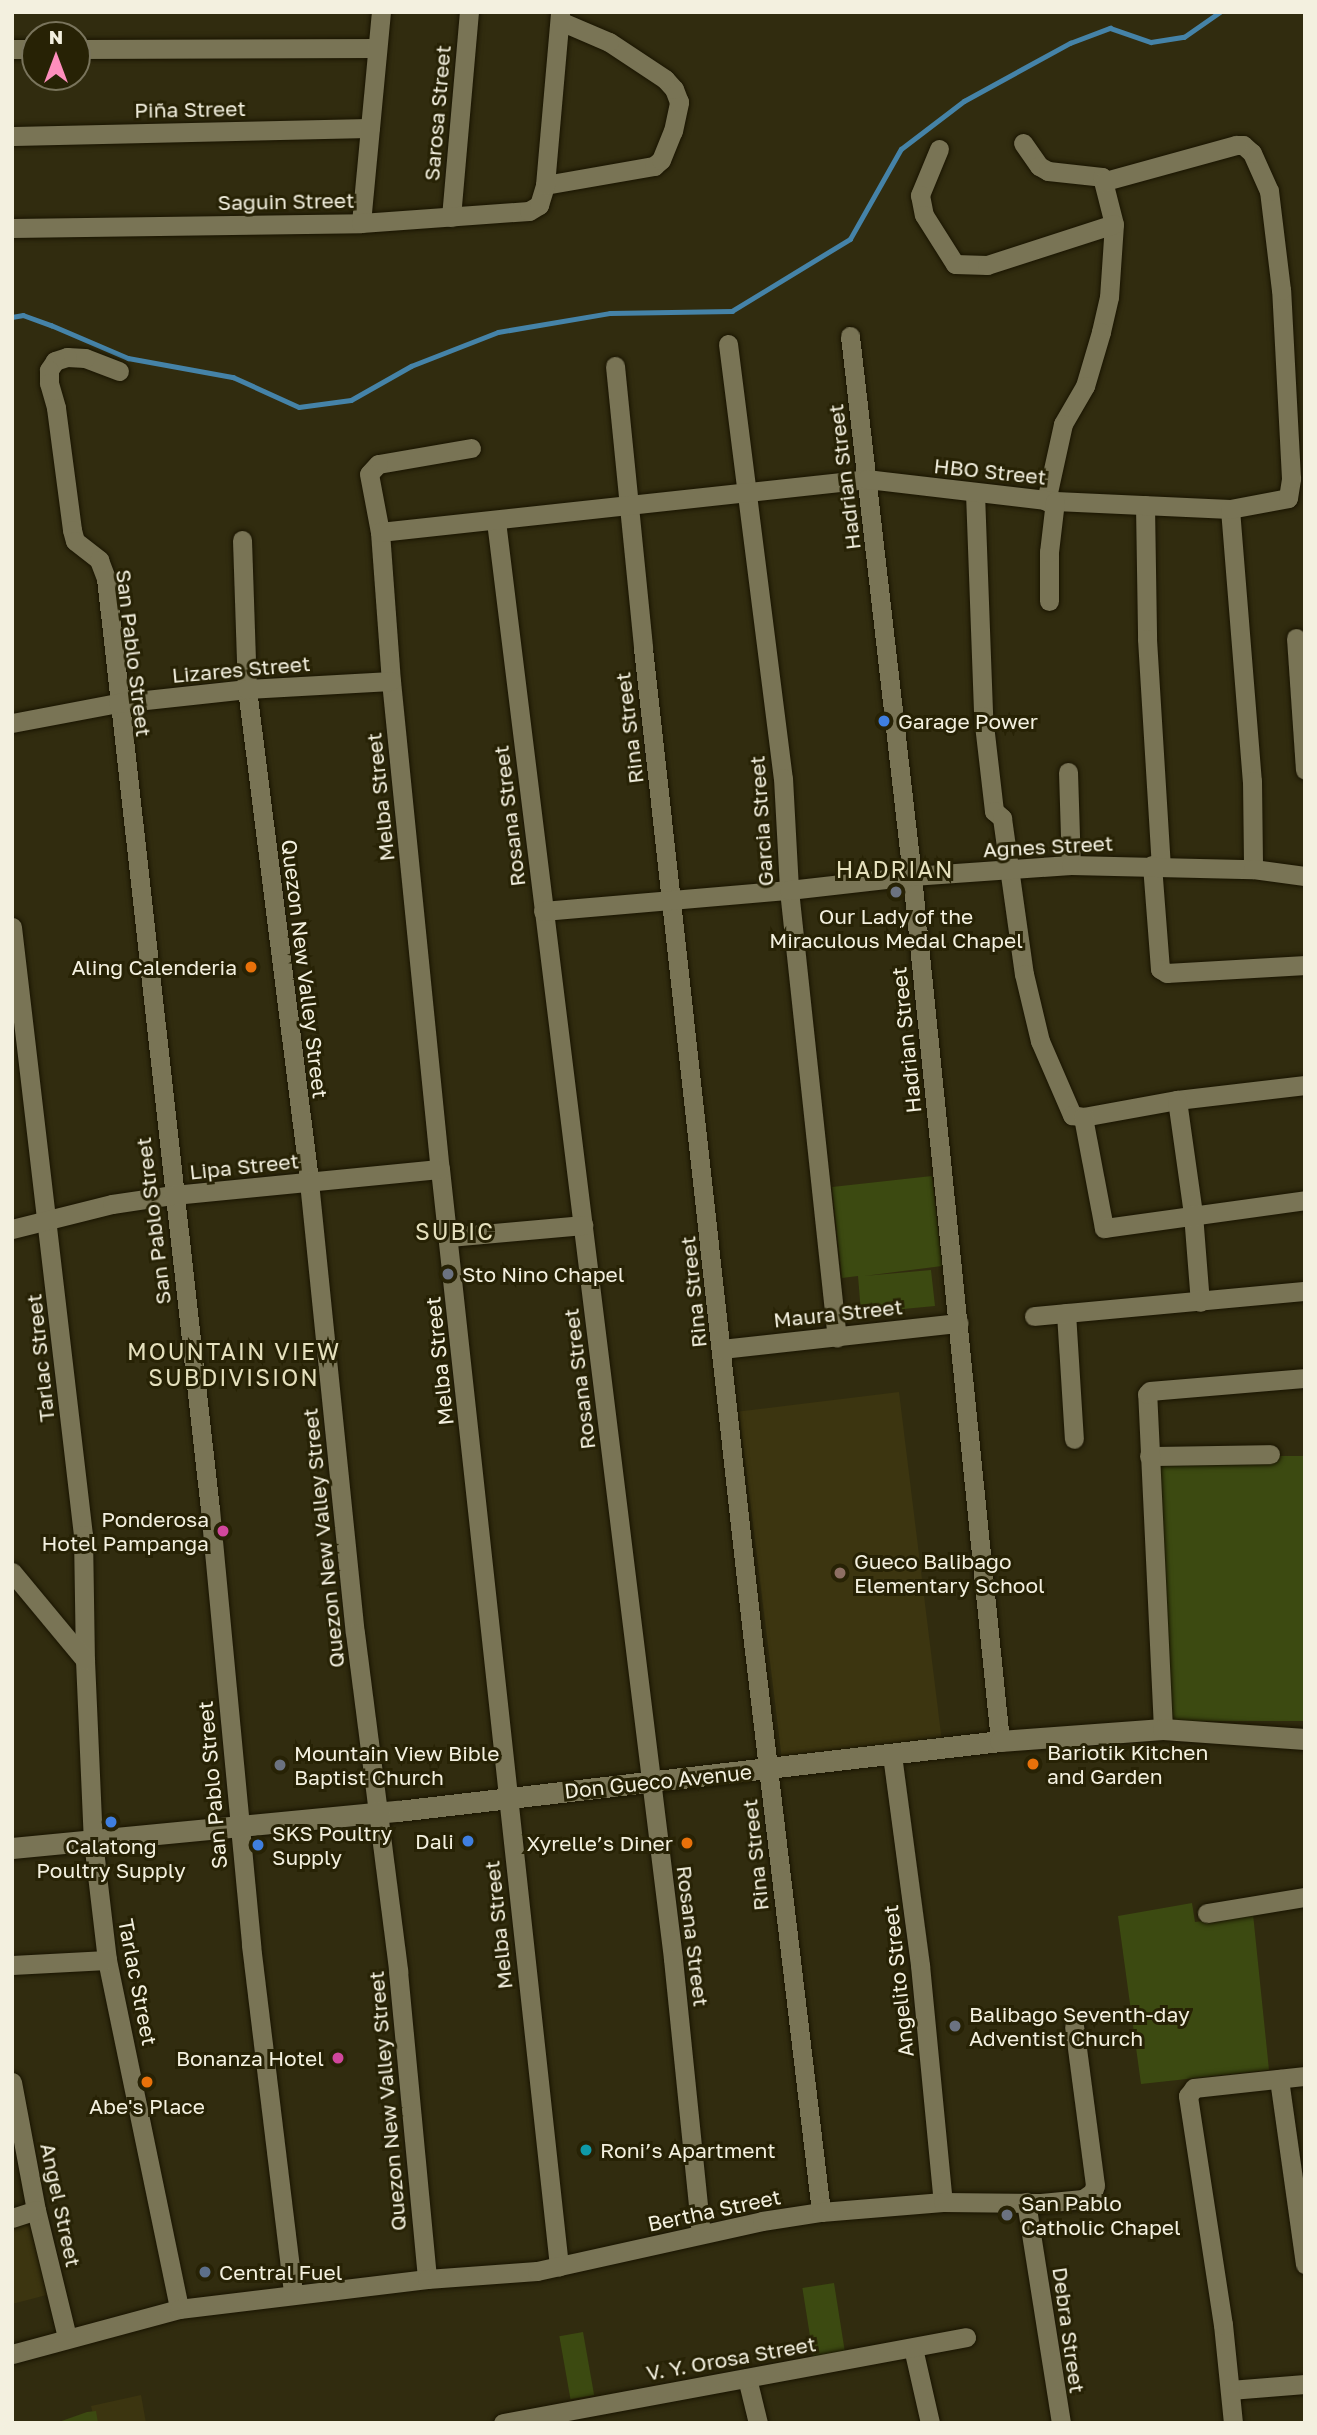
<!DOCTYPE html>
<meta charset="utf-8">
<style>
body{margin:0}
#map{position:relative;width:1317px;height:2435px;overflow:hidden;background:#312c0f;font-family:"Golos Text",sans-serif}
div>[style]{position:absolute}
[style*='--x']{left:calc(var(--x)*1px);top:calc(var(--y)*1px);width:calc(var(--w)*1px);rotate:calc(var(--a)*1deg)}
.built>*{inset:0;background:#3c3510;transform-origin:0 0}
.green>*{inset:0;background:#3c4a11;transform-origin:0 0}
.stream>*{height:4.5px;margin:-2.25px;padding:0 2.25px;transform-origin:2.25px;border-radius:2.25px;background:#4583a8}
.roads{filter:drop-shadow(0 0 2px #191400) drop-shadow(0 0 2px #191400)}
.street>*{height:19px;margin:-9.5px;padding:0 9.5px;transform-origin:9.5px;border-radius:9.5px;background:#797455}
.secondary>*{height:21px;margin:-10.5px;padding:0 10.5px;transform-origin:10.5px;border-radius:10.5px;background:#797455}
.dots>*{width:19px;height:19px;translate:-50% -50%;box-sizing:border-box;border:4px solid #272205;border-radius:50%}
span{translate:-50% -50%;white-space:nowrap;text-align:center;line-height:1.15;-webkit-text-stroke:6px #272205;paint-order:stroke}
.street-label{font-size:21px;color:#f3f0df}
.poi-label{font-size:21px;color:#f3f0df}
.left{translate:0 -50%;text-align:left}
.right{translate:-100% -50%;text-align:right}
.neighbourhood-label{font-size:23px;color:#e5e0bd;letter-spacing:2px}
.frame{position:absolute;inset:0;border:14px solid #f3f0df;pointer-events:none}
.north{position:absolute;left:21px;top:21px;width:70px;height:70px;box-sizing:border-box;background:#272205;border:2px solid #79745c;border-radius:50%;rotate:0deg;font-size:19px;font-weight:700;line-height:28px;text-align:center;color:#f3f0df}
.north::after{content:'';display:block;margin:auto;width:24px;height:32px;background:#fe8ebd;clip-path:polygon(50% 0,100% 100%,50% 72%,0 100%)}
</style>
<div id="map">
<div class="built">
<i style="left:899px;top:1392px;width:348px;height:161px;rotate:83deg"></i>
<i style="clip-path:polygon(42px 2212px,62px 2291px,12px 2304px,12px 2221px)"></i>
<i style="clip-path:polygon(141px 2395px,146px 2423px,95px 2423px,91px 2406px)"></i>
</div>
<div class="green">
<i style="clip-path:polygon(932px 1176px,942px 1266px,864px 1276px,931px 1270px,935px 1306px,861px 1313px,858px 1276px,842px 1278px,832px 1187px)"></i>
<i style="left:1305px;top:1456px;width:265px;height:145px;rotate:90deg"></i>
<i style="clip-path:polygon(1192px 1903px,1195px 1922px,1253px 1914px,1269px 2070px,1141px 2084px,1118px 1916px)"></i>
<i style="left:834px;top:2283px;width:70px;height:32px;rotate:81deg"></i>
<i style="left:583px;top:2332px;width:64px;height:24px;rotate:80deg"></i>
<i style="clip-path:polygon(96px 2411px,98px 2423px,56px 2423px,87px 2412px)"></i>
</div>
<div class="stream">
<i style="--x:12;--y:317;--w:11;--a:-10"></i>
<i style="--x:23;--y:315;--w:30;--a:20"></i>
<i style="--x:51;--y:325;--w:84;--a:23.2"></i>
<i style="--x:128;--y:358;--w:107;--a:10.3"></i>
<i style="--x:233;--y:377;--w:72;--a:24.4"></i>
<i style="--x:299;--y:407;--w:52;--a:-7.7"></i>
<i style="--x:351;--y:400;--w:69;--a:-29.5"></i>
<i style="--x:411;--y:366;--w:93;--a:-21.3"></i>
<i style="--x:498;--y:332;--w:114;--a:-9.6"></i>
<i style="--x:610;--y:313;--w:122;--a:-0.9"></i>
<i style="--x:732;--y:311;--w:138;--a:-31.4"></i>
<i style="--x:850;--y:239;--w:103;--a:-60.5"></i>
<i style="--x:901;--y:149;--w:79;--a:-37.3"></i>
<i style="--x:964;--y:101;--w:121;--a:-28.7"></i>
<i style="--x:1070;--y:43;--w:43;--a:-20.6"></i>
<i style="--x:1110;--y:28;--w:43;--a:18.9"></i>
<i style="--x:1151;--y:42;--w:33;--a:-9"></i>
<i style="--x:1184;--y:37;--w:44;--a:-34.8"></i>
</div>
<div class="roads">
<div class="street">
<i style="--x:12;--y:49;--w:23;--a:0"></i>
<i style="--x:77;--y:49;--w:300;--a:-0.2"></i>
<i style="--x:12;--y:136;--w:358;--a:-1.3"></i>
<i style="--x:1023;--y:143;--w:28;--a:55"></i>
<i style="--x:1039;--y:166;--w:10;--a:29"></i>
<i style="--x:1048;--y:171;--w:54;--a:6.3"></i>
<i style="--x:1102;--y:177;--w:49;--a:75.7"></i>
<i style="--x:1114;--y:224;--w:73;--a:93.9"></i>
<i style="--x:1109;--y:297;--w:36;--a:103"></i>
<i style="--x:1101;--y:332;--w:56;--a:106.5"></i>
<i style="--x:1085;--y:386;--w:44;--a:120.1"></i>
<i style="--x:1063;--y:424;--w:79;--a:102.4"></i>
<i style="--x:939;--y:149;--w:50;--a:112.4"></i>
<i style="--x:920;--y:195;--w:20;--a:79"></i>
<i style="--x:924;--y:215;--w:58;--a:57.7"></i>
<i style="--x:955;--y:264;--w:32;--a:2"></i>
<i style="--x:987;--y:265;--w:133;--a:-17.9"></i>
<i style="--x:545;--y:185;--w:111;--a:-9.9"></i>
<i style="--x:654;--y:166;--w:9;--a:-41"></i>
<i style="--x:661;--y:160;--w:31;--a:-68"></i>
<i style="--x:673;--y:131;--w:30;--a:-78"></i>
<i style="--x:679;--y:102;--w:14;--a:-111"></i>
<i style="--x:674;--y:89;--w:13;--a:-132"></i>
<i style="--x:665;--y:79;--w:67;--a:-146.5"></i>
<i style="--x:609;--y:42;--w:53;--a:-156.8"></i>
<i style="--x:451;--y:217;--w:206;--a:-85"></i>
<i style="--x:361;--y:223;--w:212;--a:-84.6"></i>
<i style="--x:12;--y:228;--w:349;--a:-0.8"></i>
<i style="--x:361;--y:223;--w:168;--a:-4.1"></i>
<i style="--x:529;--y:211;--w:12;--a:-31"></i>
<i style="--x:539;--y:205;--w:21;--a:-73"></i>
<i style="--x:545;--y:185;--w:174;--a:-85"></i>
<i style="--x:850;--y:336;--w:544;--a:83.45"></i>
<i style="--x:912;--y:876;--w:869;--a:84.19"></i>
<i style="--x:728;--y:344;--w:437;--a:82.8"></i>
<i style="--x:783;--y:778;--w:112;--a:86.9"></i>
<i style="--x:789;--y:890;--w:450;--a:83.9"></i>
<i style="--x:615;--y:366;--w:283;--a:84.3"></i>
<i style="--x:643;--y:648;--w:992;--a:83.69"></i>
<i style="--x:752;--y:1634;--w:582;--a:83.19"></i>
<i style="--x:119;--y:371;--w:36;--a:-159"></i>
<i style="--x:85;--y:358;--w:18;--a:-177"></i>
<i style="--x:67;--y:357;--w:13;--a:162"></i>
<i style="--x:55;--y:361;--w:11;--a:124"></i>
<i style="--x:49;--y:370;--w:13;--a:90"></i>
<i style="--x:49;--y:383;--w:26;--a:74"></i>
<i style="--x:56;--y:408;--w:123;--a:82.5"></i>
<i style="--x:72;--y:530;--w:11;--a:75"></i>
<i style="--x:75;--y:541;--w:31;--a:38"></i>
<i style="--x:99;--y:560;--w:19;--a:69"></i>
<i style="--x:106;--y:578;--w:937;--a:83.63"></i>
<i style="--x:210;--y:1509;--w:438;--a:84.6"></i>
<i style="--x:251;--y:1945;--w:352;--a:83.1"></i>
<i style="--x:471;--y:448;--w:94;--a:170.2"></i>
<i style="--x:378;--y:464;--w:13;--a:132"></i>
<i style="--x:369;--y:474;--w:59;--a:79.3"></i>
<i style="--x:380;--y:532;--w:149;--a:85.8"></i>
<i style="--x:391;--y:681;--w:490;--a:84.3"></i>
<i style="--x:440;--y:1169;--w:1104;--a:83.81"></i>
<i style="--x:975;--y:493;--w:223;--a:87.9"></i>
<i style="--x:983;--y:716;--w:96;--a:83.4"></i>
<i style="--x:994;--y:811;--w:11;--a:41"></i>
<i style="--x:1002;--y:818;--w:158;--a:82"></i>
<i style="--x:1024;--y:974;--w:69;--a:76.6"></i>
<i style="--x:1040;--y:1041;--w:81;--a:66.6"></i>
<i style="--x:1072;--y:1115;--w:11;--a:10"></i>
<i style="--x:1083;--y:1117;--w:96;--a:-10.3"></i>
<i style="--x:1177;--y:1100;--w:129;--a:-6.7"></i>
<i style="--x:1145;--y:505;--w:134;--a:89.1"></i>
<i style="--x:1147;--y:639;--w:226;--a:86.5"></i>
<i style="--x:1230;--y:509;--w:273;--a:85.4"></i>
<i style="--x:1252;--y:781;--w:88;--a:89.3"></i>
<i style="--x:496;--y:521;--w:1449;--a:82.98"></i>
<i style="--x:673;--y:1959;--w:275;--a:84.2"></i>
<i style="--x:380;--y:532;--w:490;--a:-6.2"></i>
<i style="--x:867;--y:479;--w:189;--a:6.7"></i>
<i style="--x:1055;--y:501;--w:175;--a:2.6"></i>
<i style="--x:1230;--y:509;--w:59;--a:-10.7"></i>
<i style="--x:1288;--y:498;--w:20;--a:-81"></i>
<i style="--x:1291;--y:478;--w:188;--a:-93"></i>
<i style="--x:1281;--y:290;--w:100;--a:-96.9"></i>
<i style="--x:1269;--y:191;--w:42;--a:-114.1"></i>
<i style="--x:1252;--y:153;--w:12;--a:-138"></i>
<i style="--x:1243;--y:145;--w:7;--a:180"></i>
<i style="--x:1236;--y:145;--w:136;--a:164.6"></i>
<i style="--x:242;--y:540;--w:149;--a:88.1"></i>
<i style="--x:247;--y:689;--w:497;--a:82.8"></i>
<i style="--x:309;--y:1182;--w:453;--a:84.2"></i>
<i style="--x:355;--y:1633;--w:341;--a:82.7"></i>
<i style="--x:398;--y:1971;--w:309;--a:84.6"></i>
<i style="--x:1049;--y:601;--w:49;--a:-90"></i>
<i style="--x:1049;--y:552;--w:51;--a:-83.3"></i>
<i style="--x:1296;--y:638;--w:132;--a:86.1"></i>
<i style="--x:12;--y:723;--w:108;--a:-10.7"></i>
<i style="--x:118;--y:703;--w:130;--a:-6.2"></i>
<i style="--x:247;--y:689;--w:144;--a:-3.2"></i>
<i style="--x:1068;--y:772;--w:93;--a:88.2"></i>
<i style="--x:1152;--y:865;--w:104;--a:85.6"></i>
<i style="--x:1160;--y:969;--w:8;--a:30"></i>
<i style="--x:1167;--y:973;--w:138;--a:-3.3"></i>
<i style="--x:543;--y:911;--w:247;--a:-4.9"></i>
<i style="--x:789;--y:890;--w:124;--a:-6.5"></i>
<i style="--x:912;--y:876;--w:159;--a:-4"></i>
<i style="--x:1071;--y:865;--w:182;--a:1.3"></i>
<i style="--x:1253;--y:869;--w:52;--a:7.7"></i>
<i style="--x:12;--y:927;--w:612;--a:83.34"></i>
<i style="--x:83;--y:1535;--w:125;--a:89.1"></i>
<i style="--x:85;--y:1660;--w:181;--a:87.5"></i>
<i style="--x:93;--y:1841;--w:120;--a:83.3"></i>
<i style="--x:107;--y:1960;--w:356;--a:78.3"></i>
<i style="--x:1177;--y:1100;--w:115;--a:82"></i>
<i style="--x:1193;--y:1214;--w:88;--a:85.5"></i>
<i style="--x:1083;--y:1117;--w:113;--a:79.3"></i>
<i style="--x:1104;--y:1228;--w:203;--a:-7.9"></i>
<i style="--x:12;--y:1229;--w:103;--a:-14"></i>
<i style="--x:112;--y:1204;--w:62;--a:-8.4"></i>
<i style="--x:173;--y:1195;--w:268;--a:-5.6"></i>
<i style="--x:449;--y:1237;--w:135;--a:-5.1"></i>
<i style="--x:1066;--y:1313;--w:126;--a:86.4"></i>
<i style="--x:1034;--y:1316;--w:272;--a:-5.3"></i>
<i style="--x:722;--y:1349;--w:238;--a:-6.3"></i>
<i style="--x:1149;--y:1456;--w:121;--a:-0.9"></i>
<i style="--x:12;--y:1572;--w:114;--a:50.3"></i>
<i style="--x:1163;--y:1729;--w:335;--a:-92.7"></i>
<i style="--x:1147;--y:1394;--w:4;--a:-45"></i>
<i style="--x:1150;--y:1391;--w:156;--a:-4.8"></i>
<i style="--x:892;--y:1755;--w:212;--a:82.4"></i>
<i style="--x:920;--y:1965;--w:238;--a:84.5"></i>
<i style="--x:1207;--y:1913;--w:99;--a:-9.3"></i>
<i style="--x:12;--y:1965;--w:95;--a:-3"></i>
<i style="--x:1279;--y:2079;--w:187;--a:82"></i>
<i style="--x:12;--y:2082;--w:130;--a:79.4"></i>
<i style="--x:36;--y:2210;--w:131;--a:76.3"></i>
<i style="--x:1026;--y:2202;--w:224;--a:81"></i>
<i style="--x:12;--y:2218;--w:25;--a:-18"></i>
<i style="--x:913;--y:2348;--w:77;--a:77.2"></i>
<i style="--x:12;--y:2354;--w:173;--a:-15.1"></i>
<i style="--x:179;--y:2309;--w:250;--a:-6.9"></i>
<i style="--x:427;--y:2279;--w:110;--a:-4.2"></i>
<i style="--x:537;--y:2271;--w:230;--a:-12.5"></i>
<i style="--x:762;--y:2221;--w:60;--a:-8.7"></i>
<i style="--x:821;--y:2212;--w:122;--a:-4.7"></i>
<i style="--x:943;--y:2202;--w:98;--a:0.6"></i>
<i style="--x:1041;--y:2203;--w:42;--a:-5.4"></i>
<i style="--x:1083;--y:2199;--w:12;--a:-35"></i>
<i style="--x:1093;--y:2192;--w:7;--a:-74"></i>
<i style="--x:1095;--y:2185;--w:160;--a:-97.5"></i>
<i style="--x:747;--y:2378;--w:46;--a:76.3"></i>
<i style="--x:1230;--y:2390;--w:75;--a:-4.6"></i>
<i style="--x:503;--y:2423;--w:471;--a:-10.5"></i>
<i style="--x:1233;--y:2423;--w:99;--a:-95.8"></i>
<i style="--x:1223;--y:2325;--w:232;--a:-98.7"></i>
<i style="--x:1188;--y:2096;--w:10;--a:-53"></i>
<i style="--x:1194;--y:2088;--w:112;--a:-6.2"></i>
</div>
<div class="secondary">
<i style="--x:12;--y:1848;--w:388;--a:-5.5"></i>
<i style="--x:398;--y:1811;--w:606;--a:-6.63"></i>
<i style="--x:1000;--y:1741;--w:163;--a:-4.2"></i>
<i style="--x:1163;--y:1729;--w:142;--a:4"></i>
</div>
</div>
<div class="dots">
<i style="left:884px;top:721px;background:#3f7fe0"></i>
<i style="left:896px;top:892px;background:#6b7280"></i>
<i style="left:251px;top:967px;background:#e8710a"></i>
<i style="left:448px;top:1274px;background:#6b7280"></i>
<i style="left:223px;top:1531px;background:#d1479c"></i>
<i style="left:840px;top:1573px;background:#8d6e63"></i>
<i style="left:1033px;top:1764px;background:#e8710a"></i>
<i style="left:280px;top:1765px;background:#6b7280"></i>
<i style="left:111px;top:1822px;background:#3f7fe0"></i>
<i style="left:468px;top:1841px;background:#3f7fe0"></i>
<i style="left:687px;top:1843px;background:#e8710a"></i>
<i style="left:258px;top:1845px;background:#3f7fe0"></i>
<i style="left:955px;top:2026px;background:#6b7280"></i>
<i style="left:338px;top:2058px;background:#d1479c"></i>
<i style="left:147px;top:2082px;background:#e8710a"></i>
<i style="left:586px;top:2150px;background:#0f9aa8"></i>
<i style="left:1007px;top:2215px;background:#6b7280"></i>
<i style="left:205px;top:2272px;background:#5c6f8a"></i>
</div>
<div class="street-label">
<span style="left:190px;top:109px;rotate:-1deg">Piña Street</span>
<span style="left:437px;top:113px;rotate:-85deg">Sarosa Street</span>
<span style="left:286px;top:201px;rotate:-1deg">Saguin Street</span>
<span style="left:990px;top:471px;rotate:6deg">HBO Street</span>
<span style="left:844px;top:477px;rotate:-97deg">Hadrian Street</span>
<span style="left:134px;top:653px;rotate:83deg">San Pablo Street</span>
<span style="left:241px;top:669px;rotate:-5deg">Lizares Street</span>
<span style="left:629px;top:728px;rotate:-97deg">Rina Street</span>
<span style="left:380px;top:797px;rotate:-96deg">Melba Street</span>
<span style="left:509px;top:816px;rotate:-97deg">Rosana Street</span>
<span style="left:761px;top:821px;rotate:-94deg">Garcia Street</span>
<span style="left:1048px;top:846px;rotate:-3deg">Agnes Street</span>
<span style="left:305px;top:969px;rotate:83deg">Quezon New Valley Street</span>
<span style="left:906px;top:1040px;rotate:-96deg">Hadrian Street</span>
<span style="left:244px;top:1166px;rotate:-6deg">Lipa Street</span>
<span style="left:153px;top:1221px;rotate:-97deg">San Pablo Street</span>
<span style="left:693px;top:1292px;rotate:-96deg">Rina Street</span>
<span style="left:838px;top:1313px;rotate:-6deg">Maura Street</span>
<span style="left:40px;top:1358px;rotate:-96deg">Tarlac Street</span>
<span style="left:439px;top:1361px;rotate:-96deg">Melba Street</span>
<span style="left:579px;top:1379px;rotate:-97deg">Rosana Street</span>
<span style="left:323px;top:1538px;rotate:-96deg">Quezon New Valley Street</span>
<span style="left:658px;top:1781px;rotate:-6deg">Don Gueco Avenue</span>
<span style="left:212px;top:1785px;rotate:-95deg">San Pablo Street</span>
<span style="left:755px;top:1855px;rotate:-96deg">Rina Street</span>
<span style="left:498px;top:1925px;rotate:-96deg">Melba Street</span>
<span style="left:693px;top:1936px;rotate:83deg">Rosana Street</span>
<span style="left:898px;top:1981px;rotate:-96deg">Angelito Street</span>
<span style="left:138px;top:1982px;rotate:79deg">Tarlac Street</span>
<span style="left:387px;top:2101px;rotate:-95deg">Quezon New Valley Street</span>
<span style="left:61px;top:2205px;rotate:78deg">Angel Street</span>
<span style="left:714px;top:2210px;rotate:-12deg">Bertha Street</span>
<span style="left:1069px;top:2330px;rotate:82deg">Debra Street</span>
<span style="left:731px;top:2358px;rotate:-10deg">V. Y. Orosa Street</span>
</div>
<div class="poi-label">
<span class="left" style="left:898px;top:721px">Garage Power</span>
<span style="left:896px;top:928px">Our Lady of the<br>Miraculous Medal Chapel</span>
<span class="right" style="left:237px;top:967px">Aling Calenderia</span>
<span class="left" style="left:462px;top:1274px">Sto Nino Chapel</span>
<span class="right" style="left:209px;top:1531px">Ponderosa<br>Hotel Pampanga</span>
<span class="left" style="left:854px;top:1573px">Gueco Balibago<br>Elementary School</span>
<span class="left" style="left:1047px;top:1764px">Bariotik Kitchen<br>and Garden</span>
<span class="left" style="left:294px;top:1765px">Mountain View Bible<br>Baptist Church</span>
<span class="left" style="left:272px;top:1845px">SKS Poultry<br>Supply</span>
<span class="right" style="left:454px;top:1841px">Dali</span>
<span class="right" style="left:673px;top:1843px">Xyrelle’s Diner</span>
<span style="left:111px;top:1858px">Calatong<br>Poultry Supply</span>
<span class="left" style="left:969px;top:2026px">Balibago Seventh-day<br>Adventist Church</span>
<span class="right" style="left:324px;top:2058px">Bonanza Hotel</span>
<span style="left:147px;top:2106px">Abe's Place</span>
<span class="left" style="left:600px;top:2150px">Roni’s Apartment</span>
<span class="left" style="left:1021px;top:2215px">San Pablo<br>Catholic Chapel</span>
<span class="left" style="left:219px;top:2272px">Central Fuel</span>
</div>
<div class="neighbourhood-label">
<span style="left:895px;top:869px">HADRIAN</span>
<span style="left:455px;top:1231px">SUBIC</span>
<span style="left:234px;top:1364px">MOUNTAIN VIEW<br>SUBDIVISION</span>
</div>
<div class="frame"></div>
<div class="north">N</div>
</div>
